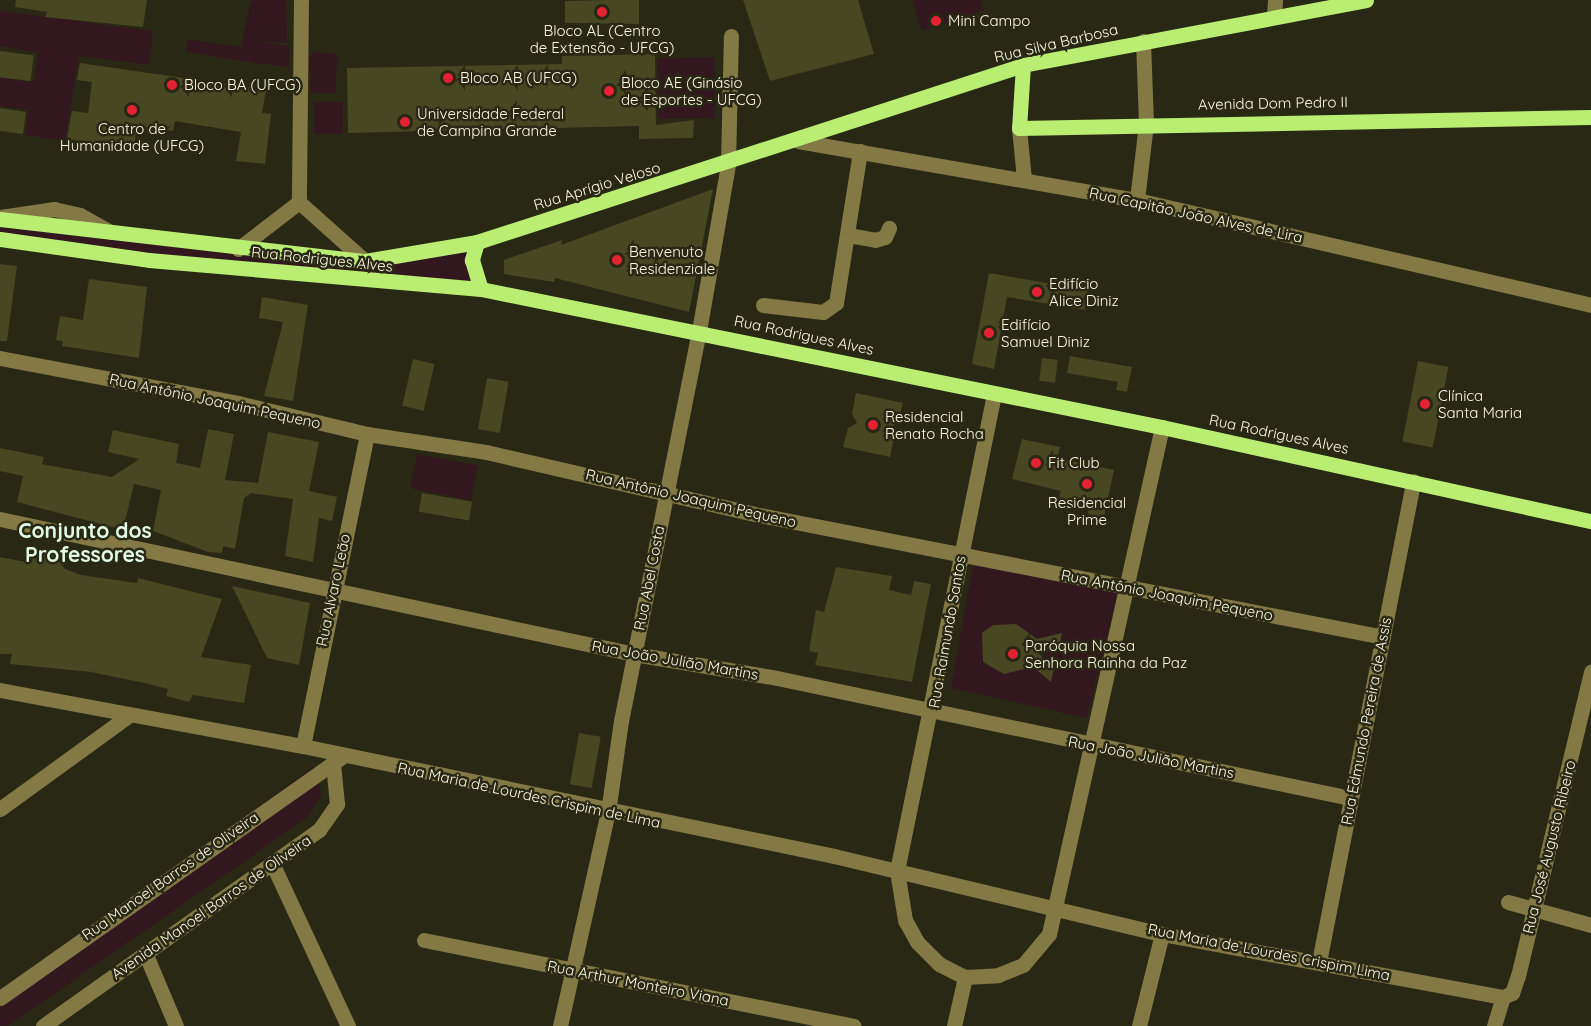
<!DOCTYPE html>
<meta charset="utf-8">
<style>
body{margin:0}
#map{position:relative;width:1591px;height:1026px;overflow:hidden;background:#292814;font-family:Quicksand,sans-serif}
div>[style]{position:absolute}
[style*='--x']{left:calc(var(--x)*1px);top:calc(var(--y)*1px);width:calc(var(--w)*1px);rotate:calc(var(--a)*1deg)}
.green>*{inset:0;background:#32181e;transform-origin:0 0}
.building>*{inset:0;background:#474722;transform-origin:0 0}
.minor>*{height:15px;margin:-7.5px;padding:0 7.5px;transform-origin:7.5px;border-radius:7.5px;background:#827945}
.major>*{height:15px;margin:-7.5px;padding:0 7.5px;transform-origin:7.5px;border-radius:7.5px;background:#b9ee73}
.dots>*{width:16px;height:16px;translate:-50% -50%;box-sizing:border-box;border:3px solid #292814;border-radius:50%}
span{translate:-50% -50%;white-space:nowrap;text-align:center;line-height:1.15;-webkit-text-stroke:5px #292814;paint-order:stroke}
.poi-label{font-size:15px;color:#fbf9df}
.left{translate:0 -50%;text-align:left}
.street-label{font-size:15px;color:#fbf9df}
.district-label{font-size:21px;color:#e1fbe6;font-weight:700}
</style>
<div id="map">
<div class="green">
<i style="clip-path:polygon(251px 0,286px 0,287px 43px,252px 41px,289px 46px,289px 67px,249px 62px,249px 56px,248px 62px,186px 52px,188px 39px,241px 47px)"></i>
<i style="clip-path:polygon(912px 0,980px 0,984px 10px,922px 31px)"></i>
<i style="clip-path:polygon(0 11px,153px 31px,149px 65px,79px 56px,65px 141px,25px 135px,28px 110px,0 106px,0 78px,34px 82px,38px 52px,0 46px)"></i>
<i style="clip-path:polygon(314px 52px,338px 54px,335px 93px,311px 93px,309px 58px)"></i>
<i style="left:714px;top:57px;width:61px;height:57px;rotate:89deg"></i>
<i style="left:314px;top:102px;width:29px;height:32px"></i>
<i style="clip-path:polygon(0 219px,364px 265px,465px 248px,472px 282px,249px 265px,0 235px)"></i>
<i style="left:417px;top:454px;width:62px;height:35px;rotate:11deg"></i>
<i style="clip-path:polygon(evenodd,976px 549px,1120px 581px,1087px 718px,951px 688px,976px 549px,982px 633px,1037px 639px,1062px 633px,1059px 648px,1045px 651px,1043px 658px,1054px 668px,1051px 681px,1033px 667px,984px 662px,982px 633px)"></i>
<i style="clip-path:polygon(313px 767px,322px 793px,308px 817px,8px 1026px,0 1026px,0 996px)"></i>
</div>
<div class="building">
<i style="clip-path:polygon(16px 0,147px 0,143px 27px,45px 17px,47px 12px,15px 7px)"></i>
<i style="clip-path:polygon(604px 0,639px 0,639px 24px,565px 23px,565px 1px)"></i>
<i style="clip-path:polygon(743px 0,858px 0,874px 54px,770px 81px)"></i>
<i style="left:0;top:51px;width:34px;height:26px;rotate:7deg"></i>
<i style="clip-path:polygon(655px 54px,656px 125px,694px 120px,693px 138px,639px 139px,639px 126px,348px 133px,347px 68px,562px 64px,562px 56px)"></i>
<i style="clip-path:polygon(80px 63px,266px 90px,262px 113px,271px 114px,265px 164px,236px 161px,241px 132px,175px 121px,173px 131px,137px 126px,134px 148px,67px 139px,72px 111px,88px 113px,92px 82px,77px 80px)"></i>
<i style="clip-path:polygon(0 108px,26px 112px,23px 134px,0 131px)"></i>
<i style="clip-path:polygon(713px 189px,689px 312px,555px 278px,554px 282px,504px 274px,504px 260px,562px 240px,561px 245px)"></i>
<i style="clip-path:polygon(0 264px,17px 266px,7px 341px,0 341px)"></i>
<i style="clip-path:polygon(989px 273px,1088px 290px,1085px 310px,1007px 297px,994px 369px,972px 364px)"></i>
<i style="clip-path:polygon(89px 279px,147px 287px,139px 358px,62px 346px,63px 341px,56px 340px,60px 316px,83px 320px)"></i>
<i style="clip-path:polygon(262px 297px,308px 305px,293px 401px,264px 396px,283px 322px,259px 318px)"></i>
<i style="clip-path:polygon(1070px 356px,1132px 367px,1127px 392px,1116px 390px,1118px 382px,1067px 373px)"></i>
<i style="left:1042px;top:358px;width:16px;height:23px;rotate:7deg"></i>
<i style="left:413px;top:359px;width:22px;height:48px;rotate:13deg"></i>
<i style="left:1418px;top:361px;width:31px;height:82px;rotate:11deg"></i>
<i style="left:487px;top:378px;width:22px;height:52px;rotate:10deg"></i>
<i style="clip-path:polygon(856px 393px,903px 403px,898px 422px,889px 429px,894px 438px,890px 457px,843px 447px,848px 428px,857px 423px,852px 414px)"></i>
<i style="clip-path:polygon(208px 429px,234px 434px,225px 480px,258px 483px,268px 432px,319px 442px,309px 491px,337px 497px,332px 521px,319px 518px,313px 562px,285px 556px,293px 499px,251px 493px,244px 498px,235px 549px,223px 546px,222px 553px,208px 552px,153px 531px,161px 490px,134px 484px,123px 530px,17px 502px,23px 476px,0 471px,0 448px,44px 457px,42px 464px,112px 477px,139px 459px,108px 452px,113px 430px,179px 444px,176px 463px,200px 468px)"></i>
<i style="clip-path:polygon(1022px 439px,1060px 447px,1057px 458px,1114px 470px,1104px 517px,1088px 514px,1090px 504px,1059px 498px,1061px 491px,1012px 479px)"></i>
<i style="left:422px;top:493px;width:51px;height:19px;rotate:10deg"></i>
<i style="clip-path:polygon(51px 551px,65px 569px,81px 575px,137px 583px,138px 578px,222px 599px,201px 657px,251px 665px,244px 703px,193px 695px,189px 702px,166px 696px,168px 689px,149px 684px,91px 672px,10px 664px,12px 654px,0 654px,0 557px,31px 563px,34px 554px)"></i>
<i style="clip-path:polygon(836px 567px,892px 576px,889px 590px,911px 595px,914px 581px,931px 584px,912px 682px,815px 665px,818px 653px,809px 651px,816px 610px,824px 612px)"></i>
<i style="clip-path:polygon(232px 586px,310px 603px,299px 665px,267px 658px)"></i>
<i style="clip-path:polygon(1016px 624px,1037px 639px,1062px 633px,1059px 648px,1037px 652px,1054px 668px,1051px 682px,1033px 667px,1004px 674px,983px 662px,982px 633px,993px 625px)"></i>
<i style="left:579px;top:733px;width:22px;height:52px;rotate:10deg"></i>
</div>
<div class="minor">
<i style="--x:301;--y:0;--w:202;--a:90.6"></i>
<i style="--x:299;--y:202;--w:89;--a:41.8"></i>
<i style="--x:1274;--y:15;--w:15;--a:-86"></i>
<i style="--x:1019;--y:128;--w:51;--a:84.4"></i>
<i style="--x:798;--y:141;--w:344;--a:9.9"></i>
<i style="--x:1137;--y:200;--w:466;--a:13"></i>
<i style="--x:1137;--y:200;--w:78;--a:-83.3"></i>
<i style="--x:1146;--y:123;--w:82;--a:-92.1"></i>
<i style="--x:0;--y:217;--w:55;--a:-8.4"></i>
<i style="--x:54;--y:209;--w:27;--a:13"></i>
<i style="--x:80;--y:215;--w:35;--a:29"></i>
<i style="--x:848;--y:235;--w:27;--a:10"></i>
<i style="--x:875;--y:240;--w:10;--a:-17"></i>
<i style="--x:885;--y:237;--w:10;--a:-66"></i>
<i style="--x:238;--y:249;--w:77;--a:-37.6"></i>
<i style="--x:763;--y:305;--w:60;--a:6.7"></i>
<i style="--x:823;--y:312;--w:16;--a:-35"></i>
<i style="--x:836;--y:303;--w:154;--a:-81"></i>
<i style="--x:0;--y:358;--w:242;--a:10.7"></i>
<i style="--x:238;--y:403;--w:133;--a:13.5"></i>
<i style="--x:367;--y:434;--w:120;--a:8.6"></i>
<i style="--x:486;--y:452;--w:275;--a:13"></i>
<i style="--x:754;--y:514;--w:641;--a:11.06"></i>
<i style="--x:994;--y:394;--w:487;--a:101.5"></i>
<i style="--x:897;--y:871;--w:50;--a:80.7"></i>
<i style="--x:905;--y:920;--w:25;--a:61"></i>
<i style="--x:917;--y:942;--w:31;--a:45"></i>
<i style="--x:939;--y:964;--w:29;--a:27"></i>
<i style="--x:965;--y:977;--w:33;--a:-3"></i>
<i style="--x:998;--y:975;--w:27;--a:-22"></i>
<i style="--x:1023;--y:965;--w:40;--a:-50"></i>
<i style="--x:1049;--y:934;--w:519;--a:-77.44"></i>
<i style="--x:0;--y:519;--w:648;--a:12.02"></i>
<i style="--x:634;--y:654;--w:145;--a:9.5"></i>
<i style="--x:777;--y:678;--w:585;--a:11.83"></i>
<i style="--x:0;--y:690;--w:308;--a:10.5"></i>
<i style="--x:303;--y:746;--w:542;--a:11.7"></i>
<i style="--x:834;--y:856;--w:337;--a:13.4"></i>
<i style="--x:1162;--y:934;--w:347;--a:10.5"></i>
<i style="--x:1503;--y:997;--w:10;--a:-24"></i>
<i style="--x:1512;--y:993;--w:18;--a:-71"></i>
<i style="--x:1518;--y:976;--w:313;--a:-76.5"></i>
<i style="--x:303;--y:746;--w:318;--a:-78.4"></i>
<i style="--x:0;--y:809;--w:158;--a:-36"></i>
<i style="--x:272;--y:863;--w:180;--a:65"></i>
<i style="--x:1508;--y:902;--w:86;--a:15.5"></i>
<i style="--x:424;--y:940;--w:438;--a:11.3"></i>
<i style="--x:146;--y:955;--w:77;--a:67.1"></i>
<i style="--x:1319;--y:962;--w:490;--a:-78.9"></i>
<i style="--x:0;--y:998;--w:418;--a:-35.2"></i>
<i style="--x:43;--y:1026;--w:339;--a:-35.4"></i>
<i style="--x:319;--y:830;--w:32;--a:-55"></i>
<i style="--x:337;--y:804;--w:41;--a:-95.6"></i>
<i style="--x:560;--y:1026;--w:219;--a:-77.4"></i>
<i style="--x:608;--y:812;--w:92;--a:-81.9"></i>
<i style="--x:621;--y:721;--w:398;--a:-78.7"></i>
<i style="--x:699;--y:331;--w:169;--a:-80.1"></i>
<i style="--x:728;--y:164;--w:128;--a:-88.7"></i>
<i style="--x:954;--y:1026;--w:50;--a:-77.3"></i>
<i style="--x:1139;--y:1026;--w:95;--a:-76"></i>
<i style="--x:1494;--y:1026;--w:30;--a:-73"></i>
</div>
<div class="major">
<i style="--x:1023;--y:65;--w:63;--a:93.6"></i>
<i style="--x:1019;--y:128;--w:572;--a:-1.1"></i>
<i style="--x:0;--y:219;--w:367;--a:6.6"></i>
<i style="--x:365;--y:261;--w:114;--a:-9.6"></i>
<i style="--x:477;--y:242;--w:574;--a:-17.96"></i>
<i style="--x:1023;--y:65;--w:349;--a:-10.7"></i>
<i style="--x:0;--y:239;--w:150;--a:8"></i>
<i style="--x:149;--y:260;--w:333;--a:5"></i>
<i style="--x:481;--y:289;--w:695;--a:11.46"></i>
<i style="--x:1162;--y:427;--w:439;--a:12.4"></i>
<i style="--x:477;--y:242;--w:19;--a:106"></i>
<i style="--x:472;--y:260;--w:30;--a:73"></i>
</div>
<div class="dots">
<i style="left:602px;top:12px;background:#e52233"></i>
<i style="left:936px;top:21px;background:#e52233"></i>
<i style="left:448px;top:78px;background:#e52233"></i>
<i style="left:172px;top:85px;background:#e52233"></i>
<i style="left:609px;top:91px;background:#e52233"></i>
<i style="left:132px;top:110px;background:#e52233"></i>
<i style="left:405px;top:122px;background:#e52233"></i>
<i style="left:617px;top:260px;background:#e52233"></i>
<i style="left:1037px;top:292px;background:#e52233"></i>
<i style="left:989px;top:333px;background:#e52233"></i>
<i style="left:1425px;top:404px;background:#e52233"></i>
<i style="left:873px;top:425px;background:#e52233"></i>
<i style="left:1036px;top:463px;background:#e52233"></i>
<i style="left:1087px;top:484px;background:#e52233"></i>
<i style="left:1013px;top:654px;background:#e52233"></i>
</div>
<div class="poi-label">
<span class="left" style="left:948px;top:21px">Mini Campo</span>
<span style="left:602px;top:39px">Bloco AL (Centro<br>de Extensão - UFCG)</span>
<span class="left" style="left:460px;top:78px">Bloco AB (UFCG)</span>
<span class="left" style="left:621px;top:91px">Bloco AE (Ginásio<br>de Esportes - UFCG)</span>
<span class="left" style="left:184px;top:85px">Bloco BA (UFCG)</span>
<span class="left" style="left:417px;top:122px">Universidade Federal<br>de Campina Grande</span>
<span style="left:132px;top:137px">Centro de<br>Humanidade (UFCG)</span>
<span class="left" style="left:629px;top:260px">Benvenuto<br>Residenziale</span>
<span class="left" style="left:1049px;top:292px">Edifício<br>Alice Diniz</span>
<span class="left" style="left:1001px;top:333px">Edifício<br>Samuel Diniz</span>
<span class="left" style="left:1438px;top:404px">Clínica<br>Santa Maria</span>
<span class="left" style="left:885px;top:425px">Residencial<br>Renato Rocha</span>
<span class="left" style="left:1048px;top:463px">Fit Club</span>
<span style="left:1087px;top:511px">Residencial<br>Prime</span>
<span class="left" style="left:1025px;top:654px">Paróquia Nossa<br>Senhora Rainha da Paz</span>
</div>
<div class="street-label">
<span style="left:1056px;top:43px;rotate:-13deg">Rua Silva Barbosa</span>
<span style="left:1273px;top:103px;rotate:-1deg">Avenida Dom Pedro II</span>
<span style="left:597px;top:186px;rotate:-17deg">Rua Aprígio Veloso</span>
<span style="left:1196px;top:215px;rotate:12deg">Rua Capitão João Alves de Lira</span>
<span style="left:322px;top:259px;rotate:6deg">Rua Rodrigues Alves</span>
<span style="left:804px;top:335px;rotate:12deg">Rua Rodrigues Alves</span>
<span style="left:215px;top:401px;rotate:12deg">Rua Antônio Joaquim Pequeno</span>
<span style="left:1279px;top:434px;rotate:12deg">Rua Rodrigues Alves</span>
<span style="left:691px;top:498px;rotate:13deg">Rua Antônio Joaquim Pequeno</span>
<span style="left:649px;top:578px;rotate:-79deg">Rua Abel Costa</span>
<span style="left:333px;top:590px;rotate:-78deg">Rua Alvaro Leão</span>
<span style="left:1167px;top:595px;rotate:11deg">Rua Antônio Joaquim Pequeno</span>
<span style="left:947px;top:632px;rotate:-80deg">Rua Raimundo Santos</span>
<span style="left:675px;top:660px;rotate:10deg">Rua João Julião Martins</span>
<span style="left:1366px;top:721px;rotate:-79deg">Rua Edmundo Pereira de Assis</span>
<span style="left:1151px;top:757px;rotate:11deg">Rua João Julião Martins</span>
<span style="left:529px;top:795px;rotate:12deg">Rua Maria de Lourdes Crispim de Lima</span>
<span style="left:1549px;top:847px;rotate:-76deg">Rua José Augusto Ribeiro</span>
<span style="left:170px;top:876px;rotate:-35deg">Rua Manoel Barros de Oliveira</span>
<span style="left:211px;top:907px;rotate:-35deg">Avenida Manoel Barros de Oliveira</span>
<span style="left:1269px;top:952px;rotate:11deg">Rua Maria de Lourdes Crispim Lima</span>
<span style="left:638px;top:983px;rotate:11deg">Rua Arthur Monteiro Viana</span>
</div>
<div class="district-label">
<span style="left:85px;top:542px">Conjunto dos<br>Professores</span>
</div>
</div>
